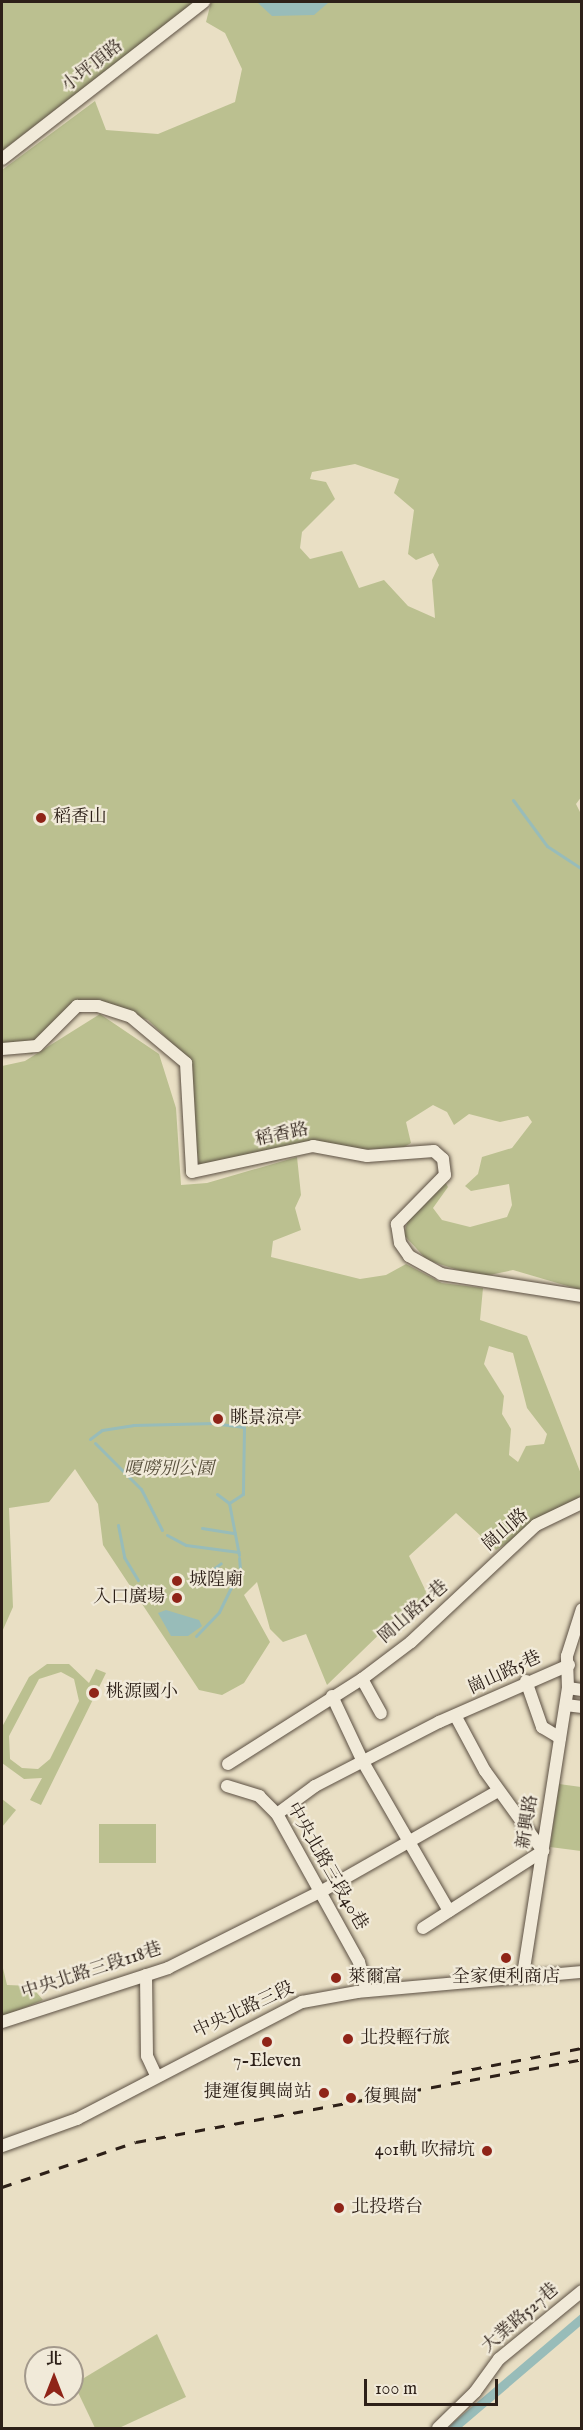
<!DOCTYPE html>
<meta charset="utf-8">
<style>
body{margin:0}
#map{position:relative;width:583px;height:2430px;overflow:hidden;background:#e9dfc4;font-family:"IM FELL English","Noto Serif TC",serif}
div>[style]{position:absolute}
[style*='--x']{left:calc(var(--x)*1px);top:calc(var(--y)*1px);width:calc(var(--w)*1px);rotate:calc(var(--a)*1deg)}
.green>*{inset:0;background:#bbc090;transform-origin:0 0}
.water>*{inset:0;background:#98bcb9}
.stream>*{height:3px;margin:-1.5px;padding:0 1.5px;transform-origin:1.5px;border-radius:1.5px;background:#98bcb9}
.canal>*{height:9px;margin:-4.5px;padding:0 4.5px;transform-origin:4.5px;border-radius:4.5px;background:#98bcb9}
.roads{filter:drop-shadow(0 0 2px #5c5043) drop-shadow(0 0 2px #5c5043)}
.minor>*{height:12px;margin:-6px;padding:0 6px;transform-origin:6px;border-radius:6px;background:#f1ead9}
.rail>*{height:3px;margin-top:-1.5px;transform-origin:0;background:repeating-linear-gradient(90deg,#2d2018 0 10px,transparent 0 20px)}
.dots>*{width:16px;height:16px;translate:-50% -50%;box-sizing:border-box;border:3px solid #f1ead9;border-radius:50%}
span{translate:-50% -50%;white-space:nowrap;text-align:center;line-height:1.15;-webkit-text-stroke:4.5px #f1ead9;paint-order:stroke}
.street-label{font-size:18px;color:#2d2018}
.poi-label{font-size:18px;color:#2d2018}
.left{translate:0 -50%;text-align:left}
.right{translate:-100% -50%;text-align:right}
.park-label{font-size:18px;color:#58503c;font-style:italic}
.frame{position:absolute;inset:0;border:3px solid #2d2018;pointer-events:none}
.north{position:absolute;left:24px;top:2346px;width:60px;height:60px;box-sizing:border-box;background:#f1ead9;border:2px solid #a3998c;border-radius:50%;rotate:0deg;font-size:16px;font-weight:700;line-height:24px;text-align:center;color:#2d2018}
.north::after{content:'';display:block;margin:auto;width:21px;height:27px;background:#8f2418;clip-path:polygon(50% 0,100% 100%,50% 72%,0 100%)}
.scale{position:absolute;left:364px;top:2379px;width:134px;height:27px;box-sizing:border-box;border:3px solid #2d2018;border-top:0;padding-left:8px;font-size:18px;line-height:21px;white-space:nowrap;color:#2d2018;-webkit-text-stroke:4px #f1ead9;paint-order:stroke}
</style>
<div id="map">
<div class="green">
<i style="clip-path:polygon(2px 2px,195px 2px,2px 151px)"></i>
<i style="clip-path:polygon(evenodd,211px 2px,581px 2px,582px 796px,576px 804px,582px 816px,581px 1290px,513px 1270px,480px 1277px,427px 1260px,404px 1235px,408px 1219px,444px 1180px,448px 1187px,433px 1208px,442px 1220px,470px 1227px,507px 1217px,512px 1205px,509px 1184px,471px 1191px,465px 1186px,478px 1174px,482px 1157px,512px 1148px,532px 1122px,528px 1116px,500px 1122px,469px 1114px,454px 1125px,447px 1112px,433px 1105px,406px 1122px,411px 1143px,404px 1147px,361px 1150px,334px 1144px,199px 1166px,183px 1054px,148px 1020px,88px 1000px,32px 1054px,2px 1048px,2px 170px,95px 101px,106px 130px,158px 134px,235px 102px,242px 69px,225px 33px,206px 22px,211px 2px,355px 464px,399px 479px,394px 493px,414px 510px,408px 554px,416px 560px,433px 553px,439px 565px,432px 580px,435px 618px,408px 606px,384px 580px,359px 588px,342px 551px,310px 559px,300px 548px,302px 532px,335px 499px,326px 482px,310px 479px,312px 472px,355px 464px)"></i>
<i style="clip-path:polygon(evenodd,100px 1014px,159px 1054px,176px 1108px,181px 1185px,207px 1183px,297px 1157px,301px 1195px,295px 1208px,301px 1230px,273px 1241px,271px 1257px,360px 1279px,386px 1275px,406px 1264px,442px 1283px,483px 1288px,480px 1320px,527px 1336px,581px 1474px,581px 1499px,496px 1550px,456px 1513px,409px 1556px,432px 1604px,393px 1621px,327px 1685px,306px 1634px,283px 1642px,270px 1629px,257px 1582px,244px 1595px,270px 1642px,244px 1683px,222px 1695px,199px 1690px,103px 1545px,98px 1504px,75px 1469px,49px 1502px,9px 1508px,13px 1607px,2px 1632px,2px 1066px,25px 1061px,100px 1014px,489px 1346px,513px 1353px,527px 1408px,547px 1434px,544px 1444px,526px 1446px,518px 1462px,509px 1455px,511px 1429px,502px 1414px,504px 1396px,484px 1364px,489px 1346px)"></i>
<i style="clip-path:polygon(evenodd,47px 1664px,69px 1664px,89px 1683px,96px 1669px,106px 1673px,41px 1805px,30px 1800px,42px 1778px,24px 1779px,2px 1763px,2px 1727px,29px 1677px,47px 1664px,61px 1672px,74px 1679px,79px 1701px,50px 1759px,38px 1769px,22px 1768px,10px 1759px,9px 1736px,39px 1679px,61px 1672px)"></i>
<i style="clip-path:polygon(559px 1784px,581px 1787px,581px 1851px,550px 1847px)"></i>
<i style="clip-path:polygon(2px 1799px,16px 1810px,2px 1827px)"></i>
<i style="left:99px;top:1824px;width:57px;height:39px"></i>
<i style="clip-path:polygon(2px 1964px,7px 1985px,31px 1986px,43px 2000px,2px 2017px)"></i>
<i style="clip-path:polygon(157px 2334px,186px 2397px,119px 2428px,95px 2428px,74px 2384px)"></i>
</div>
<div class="water">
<i style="clip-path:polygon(257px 2px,328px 2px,328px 3px,314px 15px,272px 16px)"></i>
<i style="clip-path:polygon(166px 1610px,199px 1620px,202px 1626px,188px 1636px,171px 1636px,158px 1613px)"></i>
</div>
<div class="stream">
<i style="--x:513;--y:800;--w:57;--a:53.5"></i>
<i style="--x:547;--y:846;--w:42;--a:33.3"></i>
<i style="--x:220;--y:1424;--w:24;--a:7"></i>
<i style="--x:244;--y:1427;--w:67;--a:90.9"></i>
<i style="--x:243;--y:1494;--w:17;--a:147"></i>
<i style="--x:229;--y:1503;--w:53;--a:79.1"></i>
<i style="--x:90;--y:1439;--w:15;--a:-37"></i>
<i style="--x:102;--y:1430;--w:31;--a:-9"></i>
<i style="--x:133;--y:1425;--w:82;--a:-1.4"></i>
<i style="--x:95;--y:1443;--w:65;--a:45"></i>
<i style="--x:141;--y:1489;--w:46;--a:62.9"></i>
<i style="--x:217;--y:1494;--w:15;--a:37"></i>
<i style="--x:118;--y:1525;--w:33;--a:79"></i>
<i style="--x:124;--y:1557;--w:27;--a:59"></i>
<i style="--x:202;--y:1528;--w:33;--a:9"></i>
<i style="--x:167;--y:1535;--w:21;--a:28"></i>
<i style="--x:186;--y:1545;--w:53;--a:7.5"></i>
<i style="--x:192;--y:1585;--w:36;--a:-37"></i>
<i style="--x:196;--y:1636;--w:33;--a:-46"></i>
<i style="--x:219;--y:1612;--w:48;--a:-64"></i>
<i style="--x:240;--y:1569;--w:11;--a:-95"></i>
</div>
<div class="canal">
<i style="--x:453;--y:2428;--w:170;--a:-40.5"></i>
</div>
<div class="roads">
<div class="minor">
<i style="--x:2;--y:159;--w:256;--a:-37.9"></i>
<i style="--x:2;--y:1049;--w:35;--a:-5"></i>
<i style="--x:37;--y:1046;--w:57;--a:-45"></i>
<i style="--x:77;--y:1006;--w:21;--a:0"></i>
<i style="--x:98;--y:1006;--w:35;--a:18"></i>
<i style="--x:131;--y:1017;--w:72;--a:39.9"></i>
<i style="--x:186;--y:1063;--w:109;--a:86.8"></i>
<i style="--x:192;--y:1172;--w:124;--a:-12.1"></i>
<i style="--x:313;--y:1146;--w:55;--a:10.5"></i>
<i style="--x:367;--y:1156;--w:67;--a:-4.3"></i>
<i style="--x:434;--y:1151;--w:12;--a:42"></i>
<i style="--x:443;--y:1159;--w:16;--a:83"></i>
<i style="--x:445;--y:1175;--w:69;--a:134.4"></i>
<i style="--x:397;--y:1224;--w:19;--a:81"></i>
<i style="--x:400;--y:1243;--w:16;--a:55"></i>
<i style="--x:409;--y:1256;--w:37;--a:29"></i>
<i style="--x:441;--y:1274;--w:143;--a:8.9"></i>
<i style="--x:362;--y:1679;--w:39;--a:61"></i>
<i style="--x:526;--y:1681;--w:49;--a:70.8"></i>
<i style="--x:542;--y:1727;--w:21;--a:31"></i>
<i style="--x:568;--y:1688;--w:14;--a:8"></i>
<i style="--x:332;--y:1696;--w:73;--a:64.8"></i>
<i style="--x:363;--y:1762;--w:172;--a:60"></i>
<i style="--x:566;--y:1705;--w:16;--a:7"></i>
<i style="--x:228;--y:1764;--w:159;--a:-32.4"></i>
<i style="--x:362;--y:1679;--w:61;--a:-37.1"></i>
<i style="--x:411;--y:1642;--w:171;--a:-43.1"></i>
<i style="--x:536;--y:1525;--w:51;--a:-25.6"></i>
<i style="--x:227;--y:1786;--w:34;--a:17"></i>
<i style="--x:259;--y:1796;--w:25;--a:45"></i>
<i style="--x:277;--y:1814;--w:169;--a:61"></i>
<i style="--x:359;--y:1962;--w:30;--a:75"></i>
<i style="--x:277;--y:1814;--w:47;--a:-36.4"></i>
<i style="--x:315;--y:1786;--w:140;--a:-27.3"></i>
<i style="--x:439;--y:1722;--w:142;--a:-23.7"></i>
<i style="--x:423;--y:1928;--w:143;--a:-32.7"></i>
<i style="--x:543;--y:1851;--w:99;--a:-125.9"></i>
<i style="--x:485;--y:1771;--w:61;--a:-118.2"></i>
<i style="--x:146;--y:1975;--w:81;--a:89.3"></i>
<i style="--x:147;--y:2056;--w:21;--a:65"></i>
<i style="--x:523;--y:1975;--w:291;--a:-81.1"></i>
<i style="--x:568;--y:1688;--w:32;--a:-92"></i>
<i style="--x:567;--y:1656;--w:49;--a:-72.3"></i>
<i style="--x:2;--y:2022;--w:175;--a:-18"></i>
<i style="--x:168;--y:1968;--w:172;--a:-26.6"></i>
<i style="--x:322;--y:1891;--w:202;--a:-29.6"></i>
<i style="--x:2;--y:2146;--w:80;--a:-19.8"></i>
<i style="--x:77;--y:2119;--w:254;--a:-27.5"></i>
<i style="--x:302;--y:2002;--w:56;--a:-10.3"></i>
<i style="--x:357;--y:1992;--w:226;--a:-5.1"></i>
<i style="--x:438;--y:2428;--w:52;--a:-44.2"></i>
<i style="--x:475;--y:2392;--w:41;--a:-54"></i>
<i style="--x:499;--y:2359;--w:107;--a:-39.3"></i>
</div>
</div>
<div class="rail">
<i style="--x:452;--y:2073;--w:132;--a:-10.9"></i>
<i style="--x:2;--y:2187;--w:141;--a:-18.6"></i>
<i style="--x:136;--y:2142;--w:454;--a:-10.5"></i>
</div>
<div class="dots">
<i style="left:41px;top:818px;background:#8f2418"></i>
<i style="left:218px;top:1419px;background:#8f2418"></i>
<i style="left:177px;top:1581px;background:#8f2418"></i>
<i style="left:177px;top:1598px;background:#8f2418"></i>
<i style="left:94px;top:1693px;background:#8f2418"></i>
<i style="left:506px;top:1958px;background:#8f2418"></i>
<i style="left:336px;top:1978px;background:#8f2418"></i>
<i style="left:348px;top:2039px;background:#8f2418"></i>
<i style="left:267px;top:2042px;background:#8f2418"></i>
<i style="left:324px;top:2093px;background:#8f2418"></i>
<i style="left:351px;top:2098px;background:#8f2418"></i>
<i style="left:487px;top:2151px;background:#8f2418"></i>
<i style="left:339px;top:2208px;background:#8f2418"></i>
</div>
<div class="street-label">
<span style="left:93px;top:67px;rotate:-38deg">小坪頂路</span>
<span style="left:282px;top:1136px;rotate:-12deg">稻香路</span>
<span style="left:506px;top:1531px;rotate:-41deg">崗山路</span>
<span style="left:414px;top:1613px;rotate:-41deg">岡山路11巷</span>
<span style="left:505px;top:1674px;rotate:-25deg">崗山路5巷</span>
<span style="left:529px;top:1822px;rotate:-81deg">新興路</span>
<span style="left:326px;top:1867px;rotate:60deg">中央北路三段40巷</span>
<span style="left:92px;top:1972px;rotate:-18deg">中央北路三段118巷</span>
<span style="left:244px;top:2011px;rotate:-25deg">中央北路三段</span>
<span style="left:521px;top:2319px;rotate:-41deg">大業路527巷</span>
</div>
<div class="poi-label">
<span class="left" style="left:53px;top:818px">稻香山</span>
<span class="left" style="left:230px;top:1419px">眺景涼亭</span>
<span class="left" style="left:189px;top:1581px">城隍廟</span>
<span class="right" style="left:165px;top:1598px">入口廣場</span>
<span class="left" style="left:106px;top:1693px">桃源國小</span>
<span class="left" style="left:348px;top:1978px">萊爾富</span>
<span style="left:506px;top:1978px">全家便利商店</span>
<span class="left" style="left:360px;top:2039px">北投輕行旅</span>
<span style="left:267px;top:2062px">7-Eleven</span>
<span class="right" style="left:312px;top:2093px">捷運復興崗站</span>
<span class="left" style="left:364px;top:2098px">復興崗</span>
<span class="right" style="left:475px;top:2151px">401軌 吹掃坑</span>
<span class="left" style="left:351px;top:2208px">北投塔台</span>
</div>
<div class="park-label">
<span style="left:169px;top:1470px">嗄嘮別公園</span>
</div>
<div class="frame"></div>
<div class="north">北</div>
<div class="scale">100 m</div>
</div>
